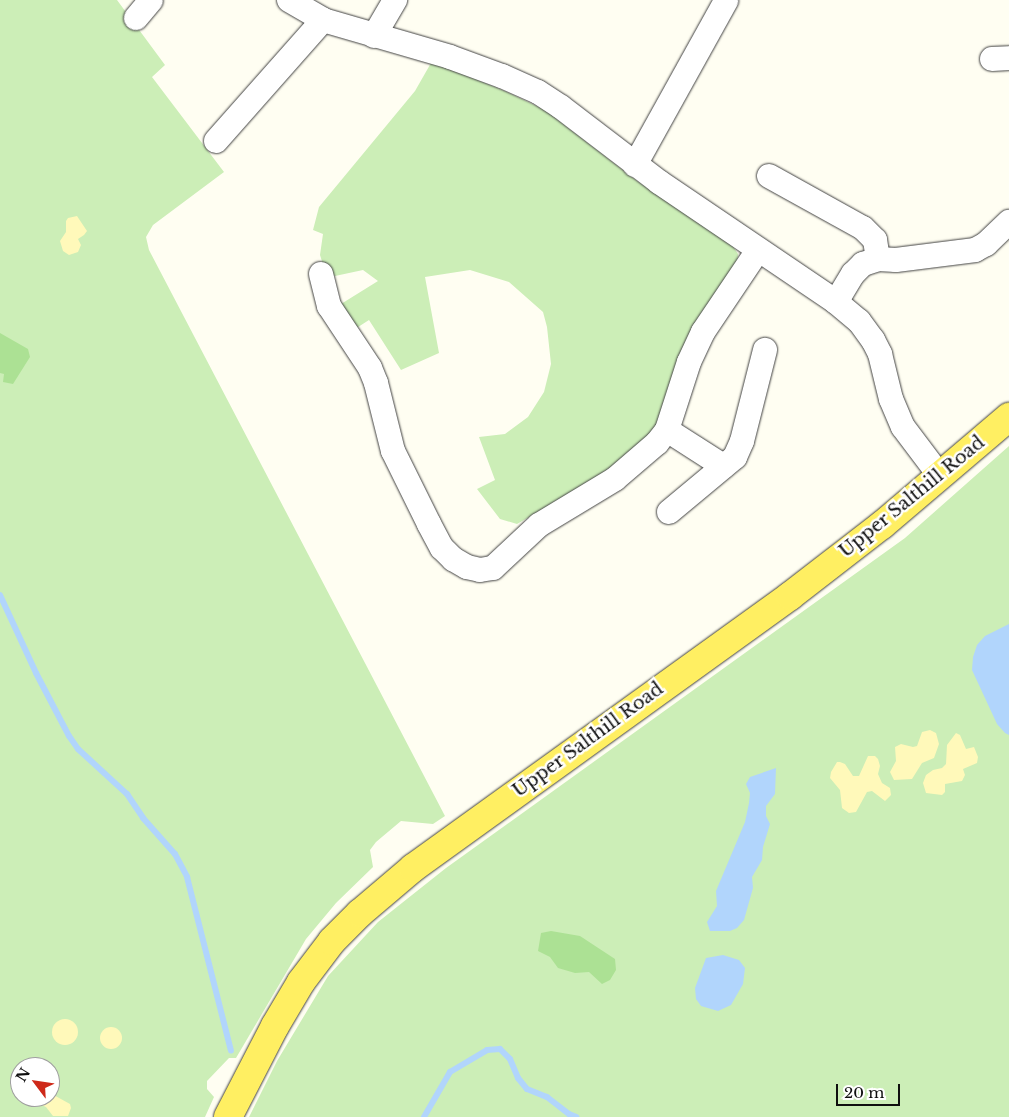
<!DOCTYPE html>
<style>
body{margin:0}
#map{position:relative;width:1009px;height:1117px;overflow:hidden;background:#fffef2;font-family:"Libre Baskerville",serif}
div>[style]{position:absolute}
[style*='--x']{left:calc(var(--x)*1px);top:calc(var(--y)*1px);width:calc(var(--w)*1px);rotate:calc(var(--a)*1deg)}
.green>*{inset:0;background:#cceeb7}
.forest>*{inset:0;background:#ace194}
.sand>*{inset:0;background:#fff9ba}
.round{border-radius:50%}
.water>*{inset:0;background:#b1d5fc}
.stream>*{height:6px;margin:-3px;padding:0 3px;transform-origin:3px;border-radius:3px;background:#b1d5fc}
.roads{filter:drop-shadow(0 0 1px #424242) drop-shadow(0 0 1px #424242)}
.minor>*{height:24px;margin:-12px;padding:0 12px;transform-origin:12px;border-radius:12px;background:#fff}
.major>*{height:28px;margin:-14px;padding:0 14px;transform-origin:14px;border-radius:14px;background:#ffef62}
span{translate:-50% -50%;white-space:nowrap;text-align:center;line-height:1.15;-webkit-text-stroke:5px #fff;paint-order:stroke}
.street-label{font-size:18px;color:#0f0f0f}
.north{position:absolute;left:10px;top:1057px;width:50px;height:50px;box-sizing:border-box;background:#fff;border:1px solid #9f9f9f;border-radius:50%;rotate:301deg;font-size:14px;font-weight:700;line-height:20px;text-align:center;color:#0f0f0f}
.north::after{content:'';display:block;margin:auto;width:18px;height:22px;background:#ce2919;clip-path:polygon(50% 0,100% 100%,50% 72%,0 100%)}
.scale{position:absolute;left:836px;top:1084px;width:64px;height:22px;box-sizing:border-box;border:2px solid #0f0f0f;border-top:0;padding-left:6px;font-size:15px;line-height:18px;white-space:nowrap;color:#0f0f0f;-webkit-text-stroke:4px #fff;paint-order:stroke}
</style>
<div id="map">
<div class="green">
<i style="clip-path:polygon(evenodd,0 0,117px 0,165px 65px,152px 77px,224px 172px,153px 225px,146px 237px,149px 250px,445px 816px,433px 824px,401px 821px,376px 842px,370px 850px,373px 867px,336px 903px,306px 939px,236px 1058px,229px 1058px,207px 1081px,207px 1089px,214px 1097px,205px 1117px,0 1117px,0 0,20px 1067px,50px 1067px,50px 1097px,20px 1097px,20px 1067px)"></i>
<i style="clip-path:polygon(431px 63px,444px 66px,507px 92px,545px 110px,637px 181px,730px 242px,738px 254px,737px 268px,659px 422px,641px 445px,614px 468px,517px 524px,500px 519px,477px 489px,495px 480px,479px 437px,505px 434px,528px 417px,544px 392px,551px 364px,547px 327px,543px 312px,509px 282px,470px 270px,425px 277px,439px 353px,401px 370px,369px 320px,355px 329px,341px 304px,378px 281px,363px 270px,335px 276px,325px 271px,320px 255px,323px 234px,313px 230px,319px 207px,415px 91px)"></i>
<i style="clip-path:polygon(1009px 446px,1009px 1117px,249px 1117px,277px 1061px,328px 976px,378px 922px,446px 868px,905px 538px)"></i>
</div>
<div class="forest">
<i style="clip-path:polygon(0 333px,28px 349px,30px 357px,13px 384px,3px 382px,4px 374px,0 373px)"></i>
<i style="clip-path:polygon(551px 931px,580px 936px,615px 959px,616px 970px,610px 980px,602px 984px,589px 972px,575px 973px,558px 968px,550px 957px,538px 951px,541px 933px)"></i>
</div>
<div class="sand">
<i style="clip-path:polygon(77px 216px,87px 231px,84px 235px,78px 239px,81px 245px,78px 252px,69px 255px,63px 251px,60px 241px,66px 232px,66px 221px,68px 218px)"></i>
<i style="clip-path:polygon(930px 730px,936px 733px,939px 744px,934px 758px,922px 763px,912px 779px,894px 780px,890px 772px,896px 761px,895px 747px,901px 744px,913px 747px,917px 746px,922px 732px)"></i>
<i style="clip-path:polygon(956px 733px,960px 735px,966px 749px,974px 747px,978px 757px,977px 763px,963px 769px,965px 775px,962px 781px,945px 784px,945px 792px,942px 795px,926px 793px,923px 783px,926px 775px,933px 770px,942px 768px,946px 764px,947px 745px)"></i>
<i style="clip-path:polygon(868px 756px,875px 756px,878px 759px,880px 766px,878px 774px,882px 783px,890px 788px,891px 795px,885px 801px,872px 791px,867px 792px,856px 812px,849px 813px,842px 808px,840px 790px,830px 778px,831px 772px,837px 762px,840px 762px,845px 764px,853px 776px,859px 776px)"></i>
<i class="round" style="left:52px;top:1019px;width:26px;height:26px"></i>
<i class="round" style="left:100px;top:1027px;width:22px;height:22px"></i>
<i style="clip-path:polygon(50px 1093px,70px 1104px,71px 1108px,68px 1116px,53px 1116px,46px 1107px,35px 1102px,30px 1097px,50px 1097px)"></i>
</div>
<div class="water">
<i style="clip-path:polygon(1009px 624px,1009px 735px,1005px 733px,997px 724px,972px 670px,973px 657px,977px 645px,985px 636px)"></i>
<i style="clip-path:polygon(776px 768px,775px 794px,766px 806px,766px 816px,770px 824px,763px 847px,762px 860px,752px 877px,753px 888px,744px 920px,737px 928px,730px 931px,710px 931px,707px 922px,717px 906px,716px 891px,745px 822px,749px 803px,750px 793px,746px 784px,750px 777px)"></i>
<i style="clip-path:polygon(723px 955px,739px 960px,745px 968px,743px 984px,731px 1005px,718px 1011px,701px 1006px,696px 999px,695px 988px,706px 958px)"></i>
</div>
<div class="stream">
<i style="--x:0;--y:595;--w:86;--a:65.2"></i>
<i style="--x:36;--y:673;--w:71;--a:62.4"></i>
<i style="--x:69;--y:736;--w:16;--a:55"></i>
<i style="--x:78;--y:749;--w:67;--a:42.6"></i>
<i style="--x:127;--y:794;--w:29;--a:56"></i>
<i style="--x:143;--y:818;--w:48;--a:48.4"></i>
<i style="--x:175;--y:854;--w:26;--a:62"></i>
<i style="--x:187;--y:877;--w:179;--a:75.8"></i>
<i style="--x:424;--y:1117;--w:52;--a:-60"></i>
<i style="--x:450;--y:1072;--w:43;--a:-30.7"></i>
<i style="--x:487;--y:1050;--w:13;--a:-4"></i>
<i style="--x:500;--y:1049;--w:14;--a:45"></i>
<i style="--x:510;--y:1059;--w:21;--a:67"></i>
<i style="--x:518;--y:1078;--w:14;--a:51"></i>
<i style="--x:527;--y:1089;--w:22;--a:22"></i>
<i style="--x:547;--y:1097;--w:28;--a:38"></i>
<i style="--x:569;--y:1114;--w:8;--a:23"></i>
</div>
<div class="roads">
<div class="minor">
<i style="--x:289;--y:0;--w:39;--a:30"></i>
<i style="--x:323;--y:20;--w:132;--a:16.2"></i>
<i style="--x:450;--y:57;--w:55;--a:20.1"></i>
<i style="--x:502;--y:76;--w:39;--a:24"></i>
<i style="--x:538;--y:92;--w:27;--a:33"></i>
<i style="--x:561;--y:107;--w:123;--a:37.4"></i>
<i style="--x:659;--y:182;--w:214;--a:34.1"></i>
<i style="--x:836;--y:302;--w:30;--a:40"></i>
<i style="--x:859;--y:321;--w:24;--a:54"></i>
<i style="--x:873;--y:340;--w:16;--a:63"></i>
<i style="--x:880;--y:354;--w:46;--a:76.3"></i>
<i style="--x:891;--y:399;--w:30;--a:67"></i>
<i style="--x:903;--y:427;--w:61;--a:52.9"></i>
<i style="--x:136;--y:18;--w:23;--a:-50"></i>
<i style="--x:374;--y:36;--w:42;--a:-59.7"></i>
<i style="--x:992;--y:59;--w:17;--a:-3"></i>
<i style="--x:216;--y:141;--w:162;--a:-48.5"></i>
<i style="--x:635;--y:165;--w:188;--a:-61"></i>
<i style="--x:769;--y:176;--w:107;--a:29"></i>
<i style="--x:863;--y:228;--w:17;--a:45"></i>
<i style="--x:875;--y:240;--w:19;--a:81"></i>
<i style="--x:321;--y:274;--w:33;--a:76"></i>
<i style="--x:329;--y:306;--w:74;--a:56.5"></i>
<i style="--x:370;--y:368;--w:16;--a:68"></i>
<i style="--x:376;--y:383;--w:70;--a:76"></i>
<i style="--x:393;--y:451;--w:81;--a:63.7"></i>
<i style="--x:429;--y:524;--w:27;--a:62"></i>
<i style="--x:442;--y:548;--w:16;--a:45"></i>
<i style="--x:453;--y:559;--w:16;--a:30"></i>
<i style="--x:467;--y:567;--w:13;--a:13"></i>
<i style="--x:480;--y:570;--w:13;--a:-9"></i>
<i style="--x:493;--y:568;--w:63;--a:-43.1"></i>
<i style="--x:539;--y:525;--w:89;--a:-31.2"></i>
<i style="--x:615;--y:479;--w:55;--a:-40.6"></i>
<i style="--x:657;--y:443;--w:16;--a:-52"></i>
<i style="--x:667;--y:430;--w:71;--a:-72.1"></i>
<i style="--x:689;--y:362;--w:33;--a:-65"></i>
<i style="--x:703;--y:332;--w:99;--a:-56.1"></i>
<i style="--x:836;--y:302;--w:33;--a:-59"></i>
<i style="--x:853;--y:274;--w:14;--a:-45"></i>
<i style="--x:863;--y:264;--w:16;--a:-18"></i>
<i style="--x:878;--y:259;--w:18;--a:3"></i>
<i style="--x:896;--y:260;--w:80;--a:-7.2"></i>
<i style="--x:975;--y:250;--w:13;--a:-29"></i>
<i style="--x:986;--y:244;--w:32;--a:-44"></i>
<i style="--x:667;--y:430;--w:67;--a:32.7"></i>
<i style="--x:669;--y:512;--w:86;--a:-39.8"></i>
<i style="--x:735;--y:457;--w:17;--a:-66"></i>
<i style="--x:742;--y:441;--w:94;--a:-75.8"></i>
</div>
<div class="major">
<i style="--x:228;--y:1117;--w:102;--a:-62.7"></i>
<i style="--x:275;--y:1026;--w:51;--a:-59.4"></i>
<i style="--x:301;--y:982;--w:51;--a:-52.9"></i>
<i style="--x:332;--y:941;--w:40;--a:-45"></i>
<i style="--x:360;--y:913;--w:70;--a:-40.3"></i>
<i style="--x:413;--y:868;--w:465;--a:-35.8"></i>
<i style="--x:790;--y:596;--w:116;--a:-37.7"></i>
<i style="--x:882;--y:525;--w:167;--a:-40.4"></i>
</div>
</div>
<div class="street-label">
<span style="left:912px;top:497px;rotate:-39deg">Upper Salthill Road</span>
<span style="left:588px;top:740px;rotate:-36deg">Upper Salthill Road</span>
</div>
<div class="north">N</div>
<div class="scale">20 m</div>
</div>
